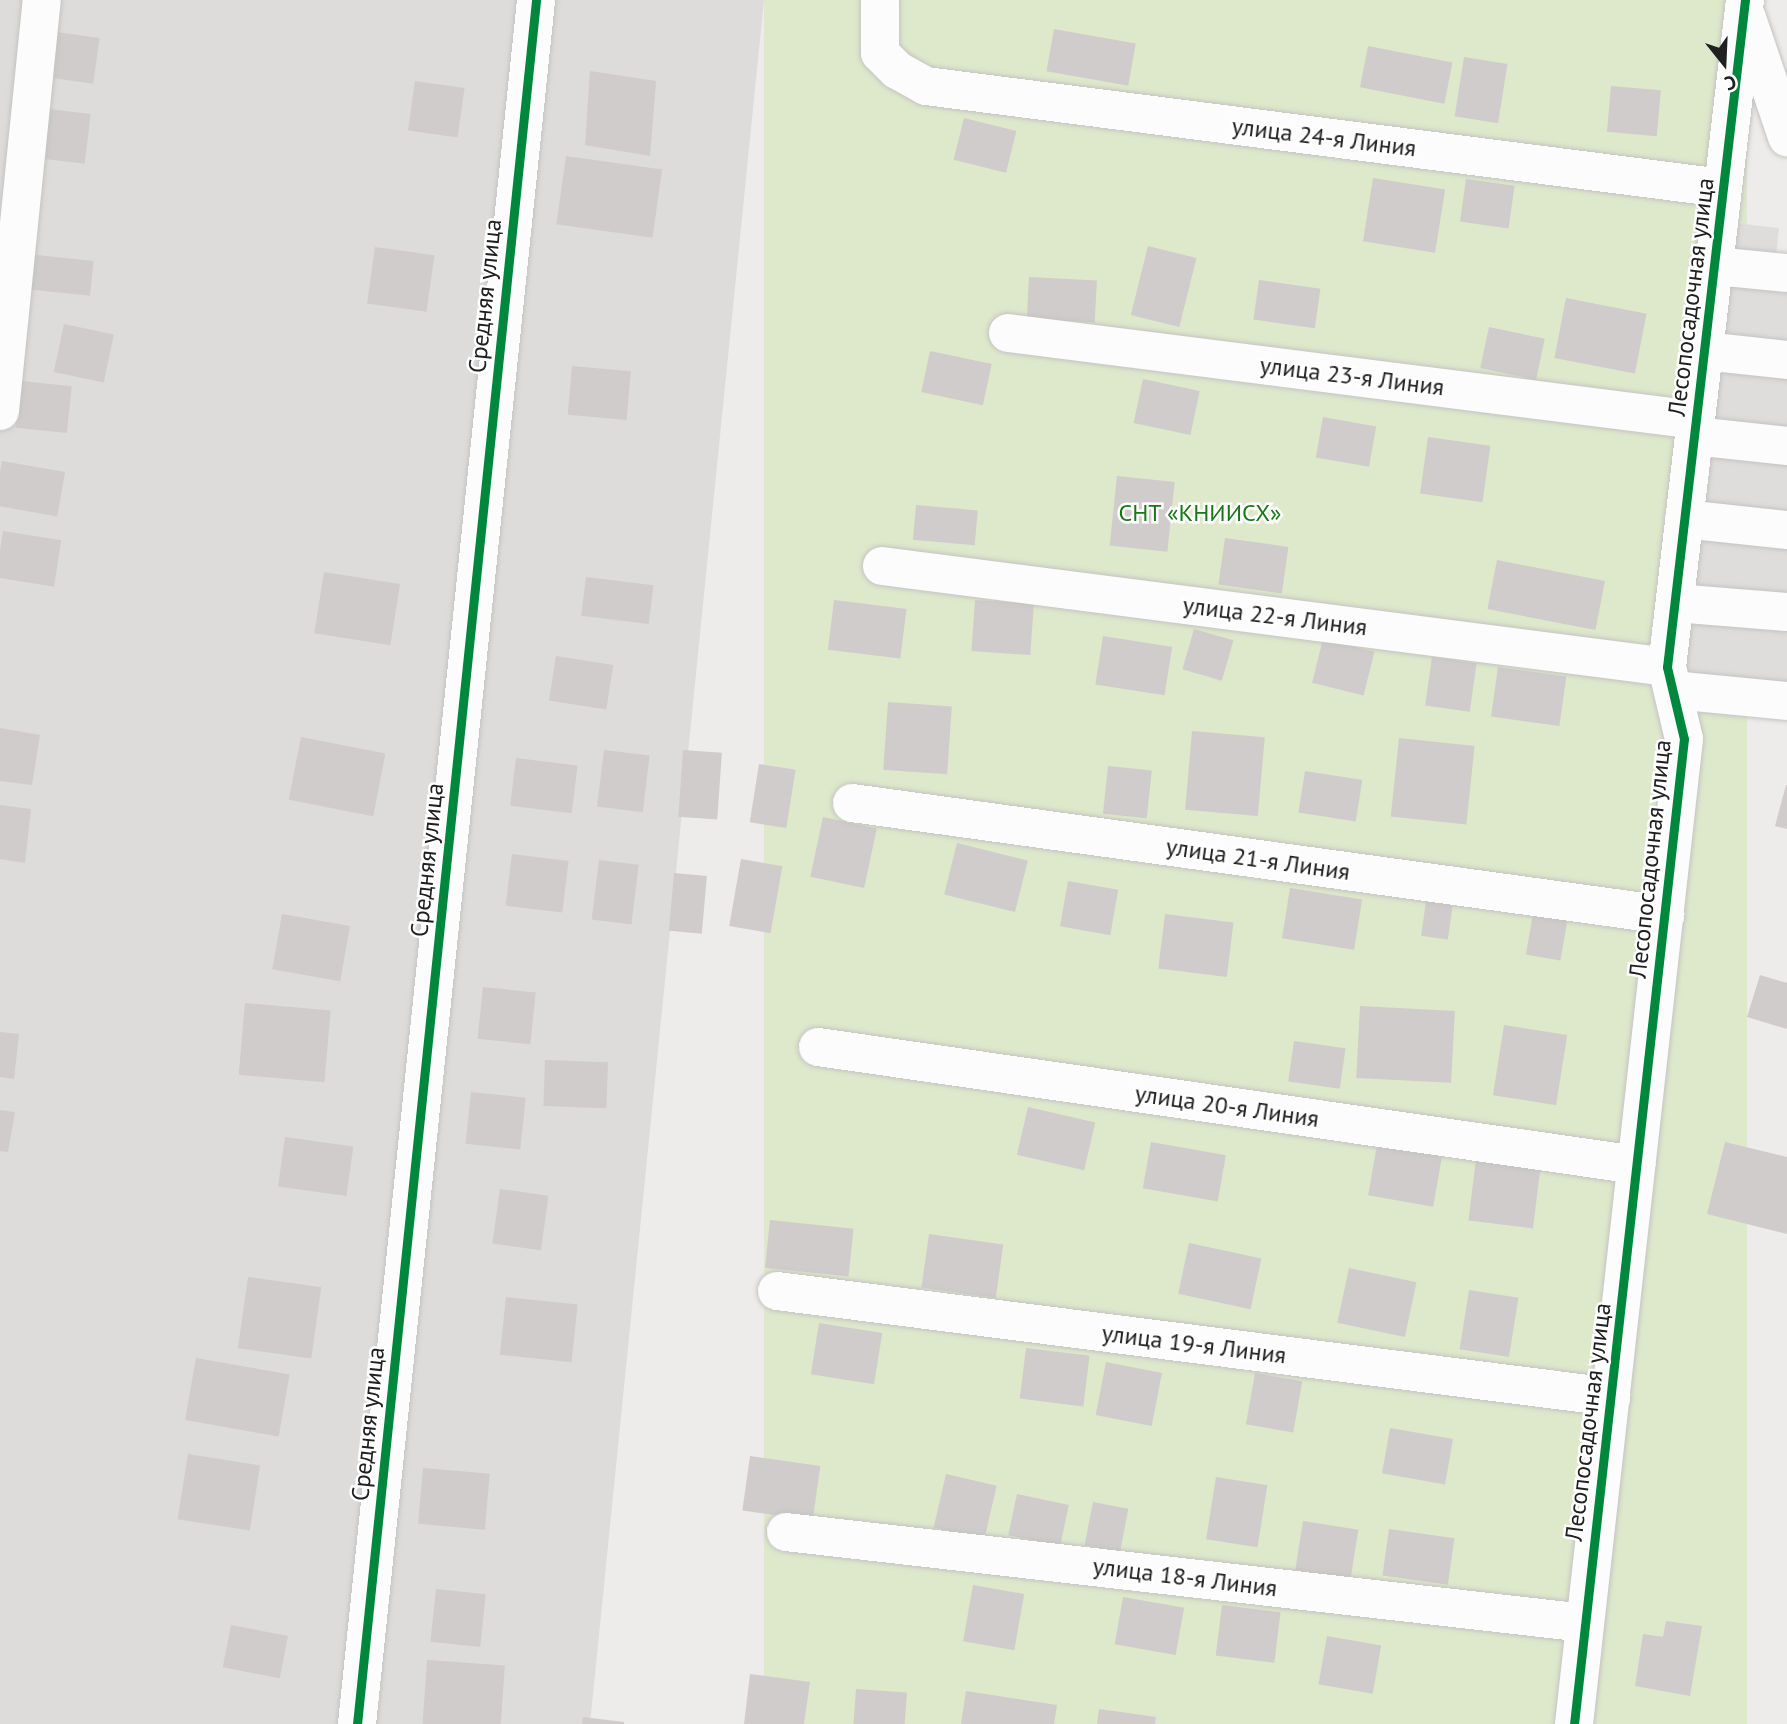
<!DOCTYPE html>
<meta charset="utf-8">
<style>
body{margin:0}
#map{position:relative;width:1787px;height:1724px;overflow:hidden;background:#eeecea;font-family:"PT Sans",sans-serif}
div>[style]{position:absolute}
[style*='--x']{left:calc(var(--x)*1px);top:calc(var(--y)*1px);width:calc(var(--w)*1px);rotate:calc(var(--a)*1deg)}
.residential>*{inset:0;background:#dddcdb}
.grass>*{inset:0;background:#dee8cb;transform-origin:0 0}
.parking>*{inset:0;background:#dedddc}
.building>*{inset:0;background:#cfcccb;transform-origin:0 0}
.roads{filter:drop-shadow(0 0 2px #c4c3c2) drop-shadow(0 0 2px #c4c3c2)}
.minor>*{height:38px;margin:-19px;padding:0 19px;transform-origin:19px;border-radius:19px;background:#fcfcfc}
.cycleway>*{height:9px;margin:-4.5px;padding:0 4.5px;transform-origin:4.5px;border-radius:4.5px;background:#00873e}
span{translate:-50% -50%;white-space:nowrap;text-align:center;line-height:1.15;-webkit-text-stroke:5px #fff;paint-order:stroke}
.street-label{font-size:24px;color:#202020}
.park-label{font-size:24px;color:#187716}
.north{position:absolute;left:1689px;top:28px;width:70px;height:70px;-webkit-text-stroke:5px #fff;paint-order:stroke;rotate:162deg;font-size:19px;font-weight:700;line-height:28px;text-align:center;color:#202020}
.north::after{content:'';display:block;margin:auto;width:24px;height:32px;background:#202020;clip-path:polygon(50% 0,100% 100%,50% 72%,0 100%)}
</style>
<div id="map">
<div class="residential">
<i style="clip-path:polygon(0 0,764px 0,590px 1724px,0 1724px)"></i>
</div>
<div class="grass">
<i style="left:764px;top:0;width:983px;height:1733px"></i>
</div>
<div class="parking">
<i style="clip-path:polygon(1735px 223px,1779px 228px,1773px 285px,1787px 287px,1787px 687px,1684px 676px)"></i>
</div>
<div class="building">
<i style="left:1054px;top:29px;width:83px;height:43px;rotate:10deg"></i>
<i style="left:56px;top:32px;width:44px;height:46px;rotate:8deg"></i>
<i style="left:1368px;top:46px;width:86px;height:42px;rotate:11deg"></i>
<i style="left:1464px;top:57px;width:44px;height:60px;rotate:9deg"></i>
<i style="clip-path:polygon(590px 71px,656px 81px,650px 156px,585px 145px)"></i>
<i style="left:415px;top:81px;width:50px;height:50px;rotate:8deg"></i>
<i style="left:1611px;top:86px;width:50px;height:46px;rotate:5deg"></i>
<i style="left:49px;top:109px;width:42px;height:50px;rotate:7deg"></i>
<i style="left:964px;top:118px;width:54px;height:43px;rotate:14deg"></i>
<i style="left:566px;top:156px;width:97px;height:69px;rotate:8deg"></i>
<i style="left:1373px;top:178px;width:73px;height:64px;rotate:9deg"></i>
<i style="left:1466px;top:179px;width:49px;height:43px;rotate:8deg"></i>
<i style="left:1148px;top:246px;width:50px;height:71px;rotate:14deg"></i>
<i style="left:375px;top:247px;width:60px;height:57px;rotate:8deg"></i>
<i style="left:27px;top:254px;width:67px;height:35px;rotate:6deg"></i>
<i style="left:1029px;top:277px;width:68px;height:42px;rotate:3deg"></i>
<i style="left:1259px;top:280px;width:62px;height:40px;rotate:8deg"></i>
<i style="left:1566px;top:298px;width:82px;height:61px;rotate:11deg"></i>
<i style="left:64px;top:324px;width:51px;height:49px;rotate:12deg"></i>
<i style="left:1489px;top:327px;width:57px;height:42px;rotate:12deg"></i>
<i style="left:930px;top:351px;width:63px;height:42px;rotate:12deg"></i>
<i style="left:572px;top:366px;width:59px;height:49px;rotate:5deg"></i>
<i style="left:1143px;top:379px;width:58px;height:45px;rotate:12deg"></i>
<i style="left:21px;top:381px;width:51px;height:47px;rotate:6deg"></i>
<i style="left:1323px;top:417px;width:54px;height:41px;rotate:10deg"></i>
<i style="left:1428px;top:437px;width:63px;height:57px;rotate:8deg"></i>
<i style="left:2px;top:461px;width:64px;height:45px;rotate:10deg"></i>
<i style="left:1117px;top:476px;width:58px;height:70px;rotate:6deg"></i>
<i style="left:916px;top:505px;width:62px;height:35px;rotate:5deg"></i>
<i style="left:3px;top:531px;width:59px;height:47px;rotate:9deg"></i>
<i style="left:1225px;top:538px;width:64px;height:47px;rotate:8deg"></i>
<i style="left:1497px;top:560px;width:110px;height:50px;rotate:11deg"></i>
<i style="left:324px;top:572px;width:77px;height:62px;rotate:9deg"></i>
<i style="left:586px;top:577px;width:68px;height:39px;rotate:7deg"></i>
<i style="left:834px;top:600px;width:73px;height:50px;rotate:7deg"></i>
<i style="left:975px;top:600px;width:59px;height:51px;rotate:4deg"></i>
<i style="left:1194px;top:629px;width:41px;height:42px;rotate:16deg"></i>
<i style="left:1103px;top:636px;width:70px;height:49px;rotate:9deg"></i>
<i style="left:1323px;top:639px;width:53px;height:45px;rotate:14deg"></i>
<i style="left:556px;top:656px;width:58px;height:45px;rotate:9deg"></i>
<i style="left:1432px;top:657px;width:45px;height:49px;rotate:8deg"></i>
<i style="left:1498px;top:667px;width:69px;height:50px;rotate:8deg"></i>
<i style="left:888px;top:702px;width:64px;height:68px;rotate:4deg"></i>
<i style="clip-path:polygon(0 728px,40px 735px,32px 785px,0 781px)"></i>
<i style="left:1192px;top:731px;width:73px;height:79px;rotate:5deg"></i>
<i style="left:301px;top:737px;width:86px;height:64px;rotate:11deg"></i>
<i style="left:1399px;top:738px;width:76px;height:79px;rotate:6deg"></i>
<i style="left:604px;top:750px;width:46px;height:57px;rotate:7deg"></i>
<i style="left:683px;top:750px;width:39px;height:67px;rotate:4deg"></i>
<i style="left:516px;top:758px;width:62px;height:48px;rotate:7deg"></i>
<i style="left:759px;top:764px;width:37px;height:59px;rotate:9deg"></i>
<i style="left:1108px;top:766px;width:44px;height:48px;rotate:6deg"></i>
<i style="left:1305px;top:771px;width:58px;height:42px;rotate:9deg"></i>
<i style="clip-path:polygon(1786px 785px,1787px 785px,1787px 829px,1775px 826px)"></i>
<i style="clip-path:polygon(0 805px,31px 809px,25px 863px,0 859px)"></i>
<i style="left:823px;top:817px;width:55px;height:61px;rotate:12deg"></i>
<i style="left:957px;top:843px;width:73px;height:53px;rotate:14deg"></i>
<i style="left:512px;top:854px;width:57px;height:52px;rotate:7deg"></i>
<i style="left:741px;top:859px;width:42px;height:68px;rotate:10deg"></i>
<i style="left:599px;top:860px;width:40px;height:60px;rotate:7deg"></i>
<i style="left:674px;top:873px;width:33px;height:58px;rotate:5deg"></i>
<i style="left:1068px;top:881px;width:51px;height:46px;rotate:10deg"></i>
<i style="left:1290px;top:888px;width:73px;height:51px;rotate:9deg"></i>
<i style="left:1426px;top:901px;width:27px;height:35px;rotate:8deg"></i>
<i style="left:282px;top:914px;width:69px;height:56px;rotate:10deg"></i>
<i style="left:1165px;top:914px;width:69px;height:55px;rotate:7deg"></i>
<i style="left:1533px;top:914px;width:35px;height:41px;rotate:10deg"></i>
<i style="clip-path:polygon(1760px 975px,1787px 983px,1787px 1029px,1747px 1017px)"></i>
<i style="left:483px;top:987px;width:53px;height:52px;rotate:6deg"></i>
<i style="left:245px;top:1003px;width:86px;height:72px;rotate:5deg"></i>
<i style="left:1360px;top:1006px;width:95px;height:72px;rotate:3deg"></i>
<i style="left:1504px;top:1025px;width:64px;height:71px;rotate:9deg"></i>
<i style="clip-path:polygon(0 1032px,19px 1034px,14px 1079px,0 1077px)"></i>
<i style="left:1294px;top:1041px;width:52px;height:41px;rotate:8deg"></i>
<i style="left:545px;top:1060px;width:63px;height:46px;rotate:2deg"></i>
<i style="left:471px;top:1092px;width:55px;height:52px;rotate:6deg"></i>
<i style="left:1028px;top:1107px;width:69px;height:49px;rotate:13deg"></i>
<i style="clip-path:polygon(0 1110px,15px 1112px,8px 1152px,0 1151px)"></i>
<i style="left:285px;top:1137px;width:69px;height:50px;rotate:8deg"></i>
<i style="left:1151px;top:1142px;width:76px;height:47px;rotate:10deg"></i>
<i style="clip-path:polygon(1725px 1142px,1787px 1157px,1787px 1234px,1707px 1214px)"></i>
<i style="left:1377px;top:1145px;width:66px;height:51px;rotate:10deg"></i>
<i style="left:1476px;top:1159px;width:65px;height:62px;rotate:7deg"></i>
<i style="left:500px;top:1189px;width:49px;height:55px;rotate:8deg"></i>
<i style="left:770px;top:1220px;width:84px;height:48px;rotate:6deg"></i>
<i style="left:929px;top:1234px;width:75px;height:54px;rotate:8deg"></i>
<i style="left:1189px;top:1243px;width:74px;height:52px;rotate:12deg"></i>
<i style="left:1349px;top:1268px;width:69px;height:56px;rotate:12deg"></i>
<i style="left:248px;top:1277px;width:74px;height:72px;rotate:8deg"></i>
<i style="left:1469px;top:1290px;width:50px;height:60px;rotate:9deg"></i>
<i style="left:506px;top:1297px;width:72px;height:58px;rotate:6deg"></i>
<i style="left:819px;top:1323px;width:64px;height:52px;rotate:9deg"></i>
<i style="left:1026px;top:1348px;width:64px;height:51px;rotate:7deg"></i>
<i style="left:196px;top:1358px;width:95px;height:63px;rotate:10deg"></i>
<i style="left:1106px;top:1362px;width:57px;height:54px;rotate:11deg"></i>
<i style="left:1255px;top:1373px;width:48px;height:52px;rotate:10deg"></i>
<i style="left:1390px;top:1428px;width:64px;height:46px;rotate:10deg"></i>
<i style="left:188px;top:1454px;width:73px;height:66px;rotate:9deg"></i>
<i style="left:750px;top:1456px;width:71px;height:55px;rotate:8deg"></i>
<i style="left:423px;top:1468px;width:67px;height:56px;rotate:5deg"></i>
<i style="left:946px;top:1474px;width:52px;height:55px;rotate:13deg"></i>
<i style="left:1216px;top:1477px;width:52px;height:63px;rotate:9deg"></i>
<i style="left:1017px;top:1494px;width:53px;height:42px;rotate:12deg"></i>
<i style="left:1093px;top:1502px;width:36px;height:44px;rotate:11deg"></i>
<i style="left:1303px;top:1521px;width:56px;height:50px;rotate:9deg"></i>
<i style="left:1389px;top:1529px;width:66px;height:47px;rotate:8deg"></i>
<i style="left:973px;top:1585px;width:52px;height:57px;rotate:10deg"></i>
<i style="left:436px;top:1589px;width:50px;height:53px;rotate:6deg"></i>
<i style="left:1123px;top:1597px;width:62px;height:48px;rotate:10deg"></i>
<i style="left:1222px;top:1605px;width:59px;height:51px;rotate:7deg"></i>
<i style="clip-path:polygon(1666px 1621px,1702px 1626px,1690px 1696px,1635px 1686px,1643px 1634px,1663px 1637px)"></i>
<i style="left:231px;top:1625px;width:58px;height:43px;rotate:11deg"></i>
<i style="left:1327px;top:1636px;width:55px;height:49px;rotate:10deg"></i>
<i style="left:427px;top:1660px;width:78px;height:64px;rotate:4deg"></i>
<i style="clip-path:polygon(750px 1674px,810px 1682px,804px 1724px,744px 1724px)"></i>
<i style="left:856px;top:1689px;width:51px;height:35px;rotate:4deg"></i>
<i style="clip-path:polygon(966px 1691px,1057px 1705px,1054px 1724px,961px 1724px)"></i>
<i style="clip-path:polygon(1099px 1709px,1156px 1717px,1155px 1724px,1097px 1724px)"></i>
<i style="clip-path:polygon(583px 1717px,624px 1722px,624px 1724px,582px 1724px)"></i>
</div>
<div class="roads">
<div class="minor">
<i style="--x:880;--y:0;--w:53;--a:90"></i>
<i style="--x:880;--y:53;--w:24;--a:45"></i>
<i style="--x:897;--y:70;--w:33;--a:29"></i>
<i style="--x:926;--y:86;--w:803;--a:7.3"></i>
<i style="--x:1747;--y:18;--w:126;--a:71.4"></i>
<i style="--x:1714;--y:266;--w:73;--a:5.5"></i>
<i style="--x:1008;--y:333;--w:693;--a:7.21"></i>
<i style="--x:1704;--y:351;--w:83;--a:6.2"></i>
<i style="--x:0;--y:411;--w:413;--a:-84.2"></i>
<i style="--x:1694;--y:436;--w:94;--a:6.1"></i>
<i style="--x:1684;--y:519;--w:104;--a:6.1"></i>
<i style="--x:882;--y:566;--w:791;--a:7.33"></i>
<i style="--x:1675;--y:603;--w:112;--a:4.6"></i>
<i style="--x:1673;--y:690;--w:115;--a:5.5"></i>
<i style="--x:852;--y:803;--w:821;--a:7.84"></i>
<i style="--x:818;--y:1047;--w:827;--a:8.2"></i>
<i style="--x:777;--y:1291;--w:841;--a:7.24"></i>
<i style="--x:786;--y:1532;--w:804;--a:6.5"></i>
<i style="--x:357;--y:1724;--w:1733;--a:-84.07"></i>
<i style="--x:1574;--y:1724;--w:991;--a:-83.63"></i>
<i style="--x:1684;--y:739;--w:74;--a:-103.3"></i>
<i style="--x:1667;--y:667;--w:672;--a:-83.33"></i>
</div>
</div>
<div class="cycleway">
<i style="--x:357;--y:1724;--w:1733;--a:-84.07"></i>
<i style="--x:1574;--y:1724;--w:991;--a:-83.63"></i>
<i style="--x:1684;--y:739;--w:74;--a:-103.3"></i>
<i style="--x:1667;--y:667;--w:672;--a:-83.33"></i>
</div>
<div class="street-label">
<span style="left:1324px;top:137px;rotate:7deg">улица 24-я Линия</span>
<span style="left:485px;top:296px;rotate:-84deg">Средняя улица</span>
<span style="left:1691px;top:297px;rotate:-83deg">Лесопосадочная улица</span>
<span style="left:1352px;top:376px;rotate:7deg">улица 23-я Линия</span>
<span style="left:1275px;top:616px;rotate:7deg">улица 22-я Линия</span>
<span style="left:1258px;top:859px;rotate:8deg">улица 21-я Линия</span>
<span style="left:1650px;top:859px;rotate:-84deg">Лесопосадочная улица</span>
<span style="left:427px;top:860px;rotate:-84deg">Средняя улица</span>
<span style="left:1227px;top:1106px;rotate:8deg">улица 20-я Линия</span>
<span style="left:1194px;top:1344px;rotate:7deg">улица 19-я Линия</span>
<span style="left:1588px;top:1422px;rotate:-83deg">Лесопосадочная улица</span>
<span style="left:368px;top:1424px;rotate:-84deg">Средняя улица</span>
<span style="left:1185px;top:1577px;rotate:7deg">улица 18-я Линия</span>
</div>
<div class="park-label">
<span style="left:1200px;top:513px">СНТ «КНИИСХ»</span>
</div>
<div class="north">С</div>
</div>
